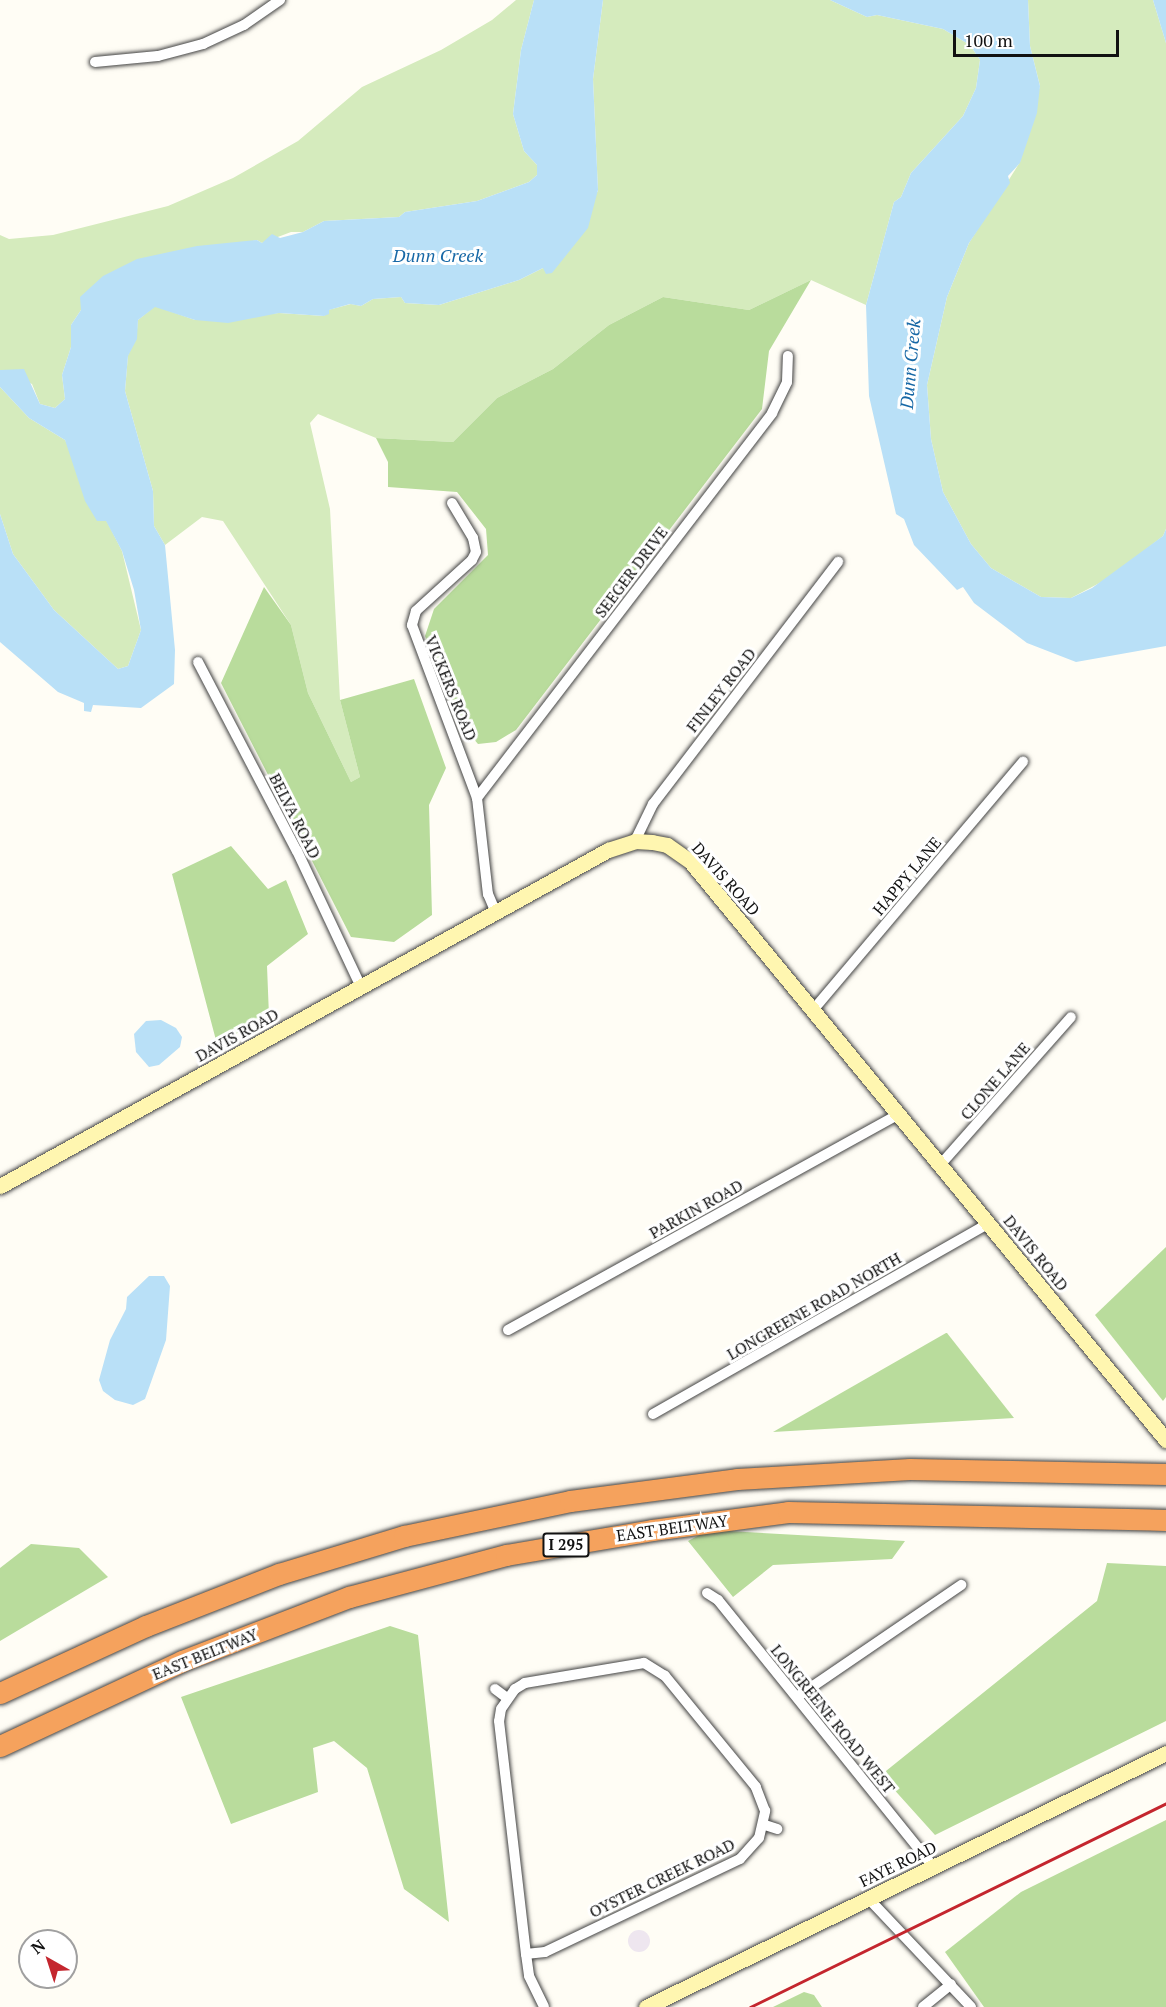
<!DOCTYPE html>
<style>
body{margin:0}
#map{position:relative;width:1166px;height:2007px;overflow:hidden;background:#fffdf5;font-family:"PT Serif",serif}
div>[style]{position:absolute}
[style*='--x']{left:calc(var(--x)*1px);top:calc(var(--y)*1px);width:calc(var(--w)*1px);rotate:calc(var(--a)*1deg)}
.industrial>*{inset:0;background:#eee6ef}
.round{border-radius:50%}
.green>*{inset:0;background:#d5ebbd}
.forest>*{inset:0;background:#b9dc9c}
.water>*{inset:0;background:#b9e0f7}
.roads{filter:drop-shadow(0 0 2px #444) drop-shadow(0 0 2px #444)}
.street>*{height:10px;margin:-5px;padding:0 5px;transform-origin:5px;border-radius:5px;background:#fff}
.secondary>*{height:15px;margin:-7.5px;padding:0 7.5px;transform-origin:7.5px;border-radius:7.5px;background:#fff6b0}
.highway>*{height:21px;margin:-10.5px;padding:0 10.5px;transform-origin:10.5px;border-radius:10.5px;background:#f5a25d}
.rail>*{height:3px;margin:-1.5px;padding:0 1.5px;transform-origin:1.5px;border-radius:1.5px;background:#c4262e}
span{translate:-50% -50%;white-space:nowrap;text-align:center;line-height:1.15;-webkit-text-stroke:6px #fff;paint-order:stroke}
.shield-label span{padding:2px 4px;background:#fff;border:2px solid;border-radius:4px;-webkit-text-stroke-width:0}
.shield-label{font-size:15px;color:#111;font-weight:700}
.street-label{font-size:16px;color:#111}
.water-label{font-size:18px;color:#1768a6;font-style:italic}
.north{position:absolute;left:18px;top:1929px;width:60px;height:60px;box-sizing:border-box;background:#fff;border:2px solid #a0a0a0;border-radius:50%;rotate:321deg;font-size:16px;font-weight:700;line-height:24px;text-align:center;color:#111}
.north::after{content:'';display:block;margin:auto;width:21px;height:27px;background:#c4262e;clip-path:polygon(50% 0,100% 100%,50% 72%,0 100%)}
.scale{position:absolute;left:953px;top:30px;width:166px;height:27px;box-sizing:border-box;border:3px solid #111;border-top:0;padding-left:8px;font-size:18px;line-height:21px;white-space:nowrap;color:#111;-webkit-text-stroke:4px #fff;paint-order:stroke}
</style>
<div id="map">
<div class="industrial">
<i class="round" style="left:628px;top:1930px;width:22px;height:22px"></i>
</div>
<div class="green">
<i style="clip-path:polygon(516px 0,534px 0,521px 50px,513px 114px,524px 151px,537px 165px,537px 175px,529px 182px,477px 201px,405px 212px,399px 217px,324px 221px,303px 232px,291px 232px,262px 243px,257px 240px,234px 245px,81px 310px,71px 325px,71px 347px,62px 375px,65px 399px,55px 408px,40px 404px,32px 384px,0 370px,0 235px,9px 239px,53px 235px,168px 206px,233px 178px,298px 141px,362px 87px,441px 50px,492px 20px)"></i>
<i style="clip-path:polygon(603px 0,830px 0,867px 17px,877px 15px,943px 29px,970px 45px,980px 60px,976px 88px,963px 116px,911px 173px,901px 197px,894px 202px,866px 305px,811px 280px,749px 310px,663px 297px,609px 325px,553px 369px,497px 398px,453px 442px,376px 438px,318px 414px,310px 423px,330px 509px,340px 700px,360px 777px,351px 782px,308px 693px,291px 625px,223px 521px,202px 517px,165px 545px,154px 526px,153px 491px,125px 391px,128px 355px,136px 339px,138px 320px,155px 306px,195px 320px,279px 313px,324px 316px,328px 310px,351px 304px,361px 306px,373px 299px,401px 297px,405px 303px,439px 305px,519px 280px,543px 268px,598px 191px,593px 79px)"></i>
<i style="clip-path:polygon(1028px 0,1153px 0,1166px 43px,1166px 529px,1163px 536px,1109px 578px,1071px 598px,1041px 597px,991px 568px,971px 544px,943px 492px,931px 439px,927px 385px,947px 297px,969px 243px,1020px 162px,1040px 86px,1030px 46px)"></i>
<i style="clip-path:polygon(0 387px,29px 418px,65px 440px,122px 551px,141px 630px,128px 666px,118px 669px,54px 610px,13px 554px,0 514px)"></i>
</div>
<div class="forest">
<i style="clip-path:polygon(811px 280px,769px 351px,762px 409px,516px 730px,496px 742px,478px 744px,456px 718px,425px 636px,434px 609px,488px 555px,486px 529px,457px 492px,388px 487px,388px 462px,376px 438px,453px 442px,497px 398px,553px 369px,609px 325px,663px 297px,749px 310px)"></i>
<i style="clip-path:polygon(264px 587px,291px 625px,308px 693px,351px 782px,360px 777px,340px 700px,414px 679px,446px 768px,429px 805px,432px 915px,394px 942px,351px 937px,221px 683px)"></i>
<i style="clip-path:polygon(231px 846px,268px 889px,286px 880px,308px 934px,267px 966px,269px 1016px,217px 1044px,172px 874px)"></i>
<i style="clip-path:polygon(1166px 1247px,1166px 1397px,1163px 1401px,1095px 1315px)"></i>
<i style="clip-path:polygon(947px 1333px,1014px 1418px,773px 1432px,946px 1333px)"></i>
<i style="clip-path:polygon(709px 1530px,905px 1541px,892px 1559px,773px 1565px,733px 1597px,688px 1541px)"></i>
<i style="clip-path:polygon(31px 1544px,79px 1548px,108px 1577px,0 1641px,0 1568px)"></i>
<i style="clip-path:polygon(1107px 1563px,1166px 1566px,1166px 1721px,935px 1835px,881px 1775px,1097px 1601px)"></i>
<i style="clip-path:polygon(390px 1626px,418px 1635px,449px 1922px,404px 1889px,367px 1768px,334px 1741px,313px 1748px,318px 1792px,231px 1824px,181px 1697px)"></i>
<i style="clip-path:polygon(1166px 1820px,1166px 2007px,984px 2007px,945px 1952px,1021px 1892px)"></i>
<i style="clip-path:polygon(804px 1992px,814px 1995px,822px 2007px,773px 2007px)"></i>
</div>
<div class="water">
<i style="clip-path:polygon(534px 0,603px 0,593px 79px,598px 190px,588px 228px,552px 273px,546px 274px,543px 268px,519px 280px,439px 305px,405px 303px,401px 297px,373px 299px,361px 306px,350px 304px,329px 310px,329px 314px,324px 316px,279px 313px,228px 323px,195px 320px,155px 307px,138px 320px,137px 339px,128px 356px,125px 391px,153px 491px,154px 526px,165px 545px,175px 650px,174px 684px,141px 708px,93px 705px,91px 712px,84px 711px,84px 703px,58px 692px,0 642px,0 514px,13px 554px,54px 610px,118px 669px,128px 666px,141px 630px,134px 590px,122px 551px,106px 521px,97px 521px,85px 501px,65px 440px,29px 418px,0 387px,0 370px,24px 369px,40px 404px,55px 408px,65px 399px,62px 375px,71px 347px,71px 325px,81px 310px,80px 297px,103px 276px,137px 259px,197px 246px,257px 240px,262px 243px,272px 234px,280px 238px,303px 232px,324px 221px,399px 217px,405px 212px,477px 201px,529px 182px,537px 175px,537px 165px,524px 151px,513px 114px,521px 50px)"></i>
<i style="clip-path:polygon(830px 0,1028px 0,1030px 46px,1040px 86px,1037px 113px,1020px 163px,1008px 176px,1010px 183px,969px 243px,947px 297px,927px 385px,931px 439px,943px 492px,971px 544px,991px 568px,1041px 597px,1071px 598px,1092px 588px,1163px 536px,1166px 529px,1166px 646px,1076px 662px,1027px 643px,974px 603px,963px 587px,957px 590px,914px 545px,904px 519px,896px 514px,869px 396px,866px 305px,894px 202px,901px 197px,911px 173px,963px 116px,976px 88px,980px 60px,970px 45px,943px 29px,877px 15px,867px 17px)"></i>
<i style="clip-path:polygon(1153px 0,1166px 0,1166px 43px)"></i>
<i style="clip-path:polygon(161px 1020px,176px 1028px,182px 1037px,180px 1047px,159px 1065px,149px 1067px,136px 1052px,134px 1034px,146px 1021px)"></i>
<i style="clip-path:polygon(149px 1276px,164px 1276px,170px 1286px,166px 1340px,145px 1399px,133px 1405px,115px 1400px,103px 1391px,99px 1380px,110px 1340px,126px 1309px,127px 1297px)"></i>
</div>
<div class="roads">
<div class="street">
<i style="--x:95;--y:62;--w:63;--a:-5.4"></i>
<i style="--x:158;--y:56;--w:47;--a:-14.9"></i>
<i style="--x:203;--y:44;--w:45;--a:-24.9"></i>
<i style="--x:244;--y:25;--w:44;--a:-34.8"></i>
<i style="--x:452;--y:503;--w:41;--a:59"></i>
<i style="--x:473;--y:538;--w:14;--a:78"></i>
<i style="--x:476;--y:552;--w:9;--a:117"></i>
<i style="--x:472;--y:560;--w:76;--a:137.7"></i>
<i style="--x:416;--y:611;--w:15;--a:106"></i>
<i style="--x:412;--y:625;--w:185;--a:69.4"></i>
<i style="--x:477;--y:798;--w:97;--a:83.5"></i>
<i style="--x:488;--y:894;--w:21;--a:67"></i>
<i style="--x:198;--y:662;--w:213;--a:62.4"></i>
<i style="--x:297;--y:851;--w:150;--a:64.8"></i>
<i style="--x:477;--y:798;--w:485;--a:-52.5"></i>
<i style="--x:772;--y:413;--w:34;--a:-64"></i>
<i style="--x:787;--y:382;--w:26;--a:-88"></i>
<i style="--x:635;--y:841;--w:41;--a:-64.1"></i>
<i style="--x:653;--y:804;--w:305;--a:-52.6"></i>
<i style="--x:814;--y:1009;--w:324;--a:-49.8"></i>
<i style="--x:941;--y:1164;--w:196;--a:-48.5"></i>
<i style="--x:508;--y:1330;--w:447;--a:-28.9"></i>
<i style="--x:653;--y:1414;--w:386;--a:-29.6"></i>
<i style="--x:707;--y:1593;--w:13;--a:32"></i>
<i style="--x:718;--y:1600;--w:342;--a:51.1"></i>
<i style="--x:495;--y:1689;--w:15;--a:37"></i>
<i style="--x:797;--y:1697;--w:199;--a:-34.3"></i>
<i style="--x:765;--y:1825;--w:13;--a:18"></i>
<i style="--x:868;--y:1898;--w:150;--a:46.6"></i>
<i style="--x:526;--y:1954;--w:19;--a:-6"></i>
<i style="--x:545;--y:1952;--w:216;--a:-25.5"></i>
<i style="--x:740;--y:1859;--w:28;--a:-48"></i>
<i style="--x:759;--y:1838;--w:28;--a:-77"></i>
<i style="--x:765;--y:1811;--w:26;--a:-111"></i>
<i style="--x:756;--y:1787;--w:144;--a:-129.3"></i>
<i style="--x:665;--y:1676;--w:25;--a:-148"></i>
<i style="--x:644;--y:1663;--w:121;--a:170.5"></i>
<i style="--x:525;--y:1683;--w:12;--a:149"></i>
<i style="--x:515;--y:1689;--w:24;--a:125"></i>
<i style="--x:501;--y:1709;--w:12;--a:99"></i>
<i style="--x:499;--y:1721;--w:235;--a:83.4"></i>
<i style="--x:526;--y:1954;--w:22;--a:82"></i>
<i style="--x:529;--y:1976;--w:34;--a:64"></i>
<i style="--x:923;--y:2007;--w:36;--a:-39"></i>
</div>
<div class="secondary">
<i style="--x:0;--y:1186;--w:695;--a:-28.93"></i>
<i style="--x:608;--y:850;--w:28;--a:-18"></i>
<i style="--x:635;--y:841;--w:17;--a:3"></i>
<i style="--x:652;--y:842;--w:15;--a:11"></i>
<i style="--x:667;--y:845;--w:28;--a:35"></i>
<i style="--x:690;--y:861;--w:750;--a:50.58"></i>
<i style="--x:646;--y:2007;--w:579;--a:-26.03"></i>
</div>
<div class="highway">
<i style="--x:0;--y:1693;--w:161;--a:-24.7"></i>
<i style="--x:146;--y:1626;--w:143;--a:-21.4"></i>
<i style="--x:279;--y:1574;--w:131;--a:-16.9"></i>
<i style="--x:404;--y:1536;--w:170;--a:-11.9"></i>
<i style="--x:570;--y:1501;--w:168;--a:-7.5"></i>
<i style="--x:737;--y:1479;--w:173;--a:-3.3"></i>
<i style="--x:910;--y:1469;--w:256;--a:1.1"></i>
<i style="--x:0;--y:1746;--w:201;--a:-25"></i>
<i style="--x:182;--y:1661;--w:179;--a:-21"></i>
<i style="--x:349;--y:1597;--w:163;--a:-15"></i>
<i style="--x:506;--y:1555;--w:148;--a:-9.7"></i>
<i style="--x:652;--y:1530;--w:137;--a:-7.5"></i>
<i style="--x:788;--y:1512;--w:378;--a:1.2"></i>
</div>
</div>
<div class="rail">
<i style="--x:750;--y:2007;--w:463;--a:-26.1"></i>
</div>
<div class="shield-label">
<span style="left:566px;top:1545px">I 295</span>
</div>
<div class="street-label">
<span style="left:631px;top:572px;rotate:-53deg">SEEGER DRIVE</span>
<span style="left:451px;top:688px;rotate:68deg">VICKERS ROAD</span>
<span style="left:721px;top:690px;rotate:-52deg">FINLEY ROAD</span>
<span style="left:295px;top:816px;rotate:63deg">BELVA ROAD</span>
<span style="left:907px;top:876px;rotate:-50deg">HAPPY LANE</span>
<span style="left:726px;top:879px;rotate:48deg">DAVIS ROAD</span>
<span style="left:237px;top:1035px;rotate:-29deg">DAVIS ROAD</span>
<span style="left:995px;top:1081px;rotate:-49deg">CLONE LANE</span>
<span style="left:696px;top:1209px;rotate:-29deg">PARKIN ROAD</span>
<span style="left:1036px;top:1253px;rotate:51deg">DAVIS ROAD</span>
<span style="left:814px;top:1306px;rotate:-30deg">LONGREENE ROAD NORTH</span>
<span style="left:672px;top:1528px;rotate:-8deg">EAST BELTWAY</span>
<span style="left:205px;top:1654px;rotate:-22deg">EAST BELTWAY</span>
<span style="left:833px;top:1719px;rotate:51deg">LONGREENE ROAD WEST</span>
<span style="left:898px;top:1864px;rotate:-26deg">FAYE ROAD</span>
<span style="left:662px;top:1878px;rotate:-26deg">OYSTER CREEK ROAD</span>
</div>
<div class="water-label">
<span style="left:438px;top:255px">Dunn Creek</span>
<span style="left:910px;top:364px;rotate:-85deg">Dunn Creek</span>
</div>
<div class="north">N</div>
<div class="scale">100 m</div>
</div>
